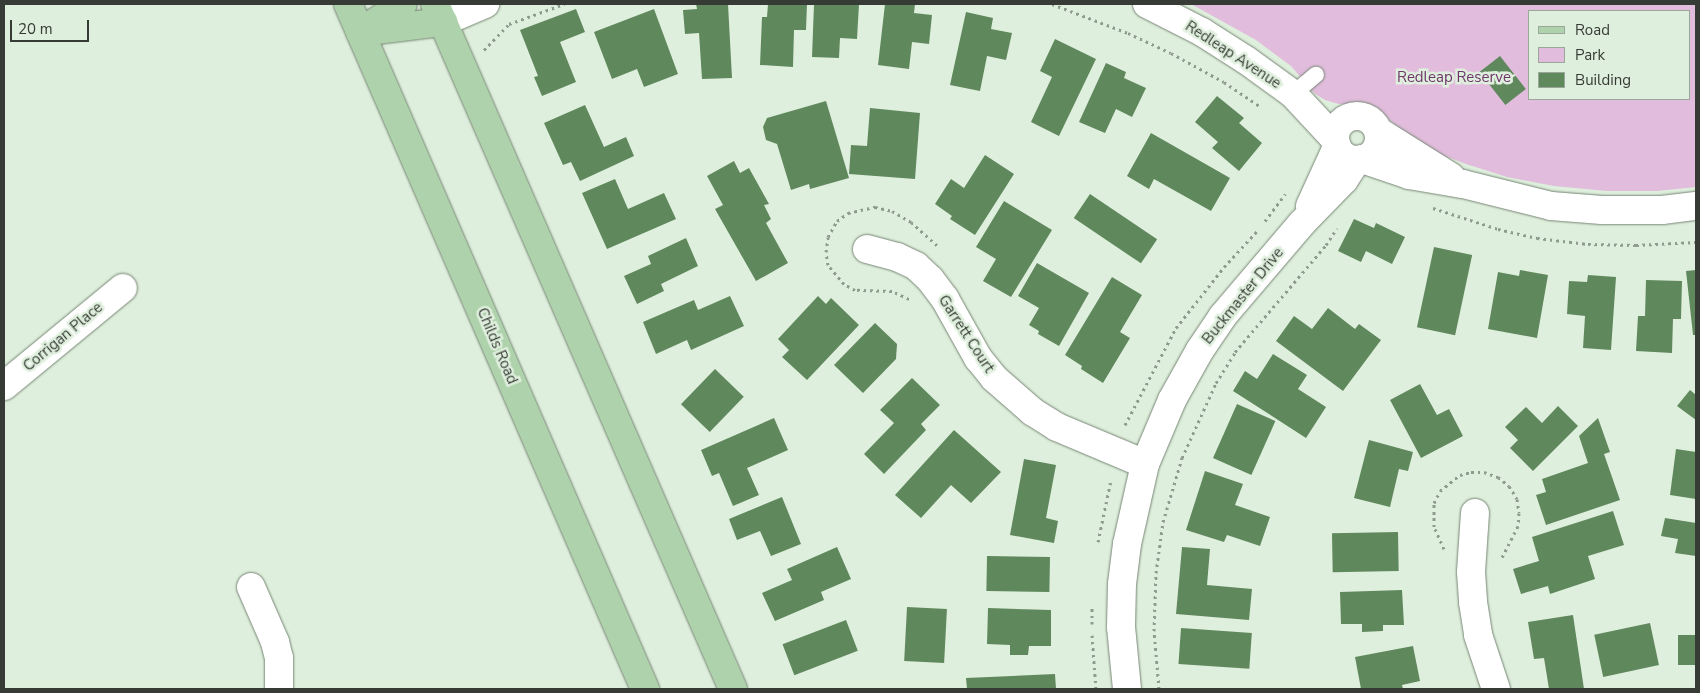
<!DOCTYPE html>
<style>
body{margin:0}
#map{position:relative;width:1700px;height:693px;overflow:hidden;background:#dfefdd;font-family:"Nunito Sans",sans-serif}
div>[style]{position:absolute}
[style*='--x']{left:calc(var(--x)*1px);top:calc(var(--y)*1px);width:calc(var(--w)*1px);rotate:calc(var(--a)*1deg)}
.green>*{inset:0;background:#e1bcdc}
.building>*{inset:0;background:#60885d;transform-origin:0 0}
.path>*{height:3px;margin-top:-1.5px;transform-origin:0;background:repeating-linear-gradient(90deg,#909b8f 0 2.5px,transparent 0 6.5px)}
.roads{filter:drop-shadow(0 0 1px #778675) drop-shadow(0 0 1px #778675)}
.service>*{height:16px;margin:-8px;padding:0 8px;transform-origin:8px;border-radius:8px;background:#fff}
.minor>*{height:28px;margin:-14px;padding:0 14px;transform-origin:14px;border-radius:14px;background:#fff}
.tertiary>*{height:28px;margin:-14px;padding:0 14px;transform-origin:14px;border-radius:14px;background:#fff}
.tertiary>.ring{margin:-14px;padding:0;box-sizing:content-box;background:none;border:28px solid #fff;border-radius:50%}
.primary>*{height:28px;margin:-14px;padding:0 14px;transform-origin:14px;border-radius:14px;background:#aed2ab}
span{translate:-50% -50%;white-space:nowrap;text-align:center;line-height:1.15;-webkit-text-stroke:5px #dfefdd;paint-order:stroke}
.street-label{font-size:15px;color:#363c35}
.park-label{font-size:15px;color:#6f366b}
.frame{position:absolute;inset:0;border:5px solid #363c35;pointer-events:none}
.legend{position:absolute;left:1528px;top:10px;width:162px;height:90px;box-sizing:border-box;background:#dfefdd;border:1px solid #9ba79a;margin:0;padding:6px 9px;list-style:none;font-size:15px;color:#363c35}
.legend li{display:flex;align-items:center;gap:10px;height:25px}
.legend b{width:25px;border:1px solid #9ba79a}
.scale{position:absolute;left:10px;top:20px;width:79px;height:22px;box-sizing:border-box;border:2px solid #363c35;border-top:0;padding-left:6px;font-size:15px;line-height:18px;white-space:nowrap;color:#363c35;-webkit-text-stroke:4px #dfefdd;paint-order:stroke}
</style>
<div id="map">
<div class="green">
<i style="clip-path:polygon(evenodd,1191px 4px,1696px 4px,1696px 187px,1657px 191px,1607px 191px,1554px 186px,1507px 177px,1466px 164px,1432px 151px,1402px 131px,1377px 109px,1364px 104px,1339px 104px,1325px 100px,1314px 93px,1291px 66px,1256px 40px,1191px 4px,1529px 11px,1689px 11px,1689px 99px,1529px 99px,1529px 11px)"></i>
</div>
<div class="building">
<i style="clip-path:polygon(696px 4px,728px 4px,732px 78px,702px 79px,699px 33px,685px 34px,683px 10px,697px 9px)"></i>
<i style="clip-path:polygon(768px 4px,807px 4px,806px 30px,794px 30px,793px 67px,760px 65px,762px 17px,767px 17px)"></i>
<i style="clip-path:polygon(814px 4px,859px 4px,857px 39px,840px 38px,839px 58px,812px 57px)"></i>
<i style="clip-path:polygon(885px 4px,915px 4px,914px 13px,932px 15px,929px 44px,912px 42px,909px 69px,878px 65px)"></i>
<i style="clip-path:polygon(576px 9px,585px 32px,560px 42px,576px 82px,542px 96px,534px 77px,538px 76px,520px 30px)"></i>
<i style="clip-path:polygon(654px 9px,678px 74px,644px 87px,637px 69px,612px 79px,594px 32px)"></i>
<i style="clip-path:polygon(966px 12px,993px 18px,991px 29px,1012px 33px,1006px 60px,987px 56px,980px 91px,950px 85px)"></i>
<i style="clip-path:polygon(1055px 39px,1096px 59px,1059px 136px,1031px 122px,1052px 77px,1040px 71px)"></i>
<i style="left:1500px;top:56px;width:42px;height:26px;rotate:52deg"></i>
<i style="clip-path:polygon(1106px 63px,1126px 72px,1124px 78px,1146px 88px,1132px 117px,1116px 109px,1105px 133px,1079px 122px)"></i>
<i style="clip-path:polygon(1217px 96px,1244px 118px,1239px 123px,1262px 143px,1239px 171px,1212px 148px,1218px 142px,1195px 122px)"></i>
<i style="clip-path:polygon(826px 101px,849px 178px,810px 189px,809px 184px,791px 190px,777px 144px,766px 140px,763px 127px,767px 118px)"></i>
<i style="clip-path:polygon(585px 105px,604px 147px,626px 137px,634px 156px,580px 181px,571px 162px,563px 165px,544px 123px)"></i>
<i style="clip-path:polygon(870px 108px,920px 113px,915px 179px,849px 174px,851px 145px,867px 146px)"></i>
<i style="clip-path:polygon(1151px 133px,1230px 178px,1211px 211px,1154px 179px,1149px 189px,1127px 176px)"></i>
<i style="clip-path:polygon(985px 155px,1014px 174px,975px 235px,950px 219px,952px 216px,935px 204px,951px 179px,964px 188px)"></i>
<i style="clip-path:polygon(734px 161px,740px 173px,749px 168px,769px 204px,764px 205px,771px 219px,766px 223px,788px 263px,756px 281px,715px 209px,723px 205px,707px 176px)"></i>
<i style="clip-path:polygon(615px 179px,628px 209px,664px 193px,676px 219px,607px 249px,582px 193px)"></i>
<i style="left:1090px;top:194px;width:81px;height:29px;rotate:34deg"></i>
<i style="clip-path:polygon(1004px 201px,1052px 230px,1011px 297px,983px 281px,996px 259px,976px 247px)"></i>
<i style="clip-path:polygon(1354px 219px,1374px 228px,1376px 223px,1405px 237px,1392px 264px,1366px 251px,1361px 262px,1338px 251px)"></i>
<i style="clip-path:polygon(686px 238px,698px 266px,661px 284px,664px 291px,637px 304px,624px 276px,651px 264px,648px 256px)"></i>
<i style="left:1434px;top:247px;width:39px;height:82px;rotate:12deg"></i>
<i style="clip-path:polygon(1037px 263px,1089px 293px,1059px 346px,1038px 334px,1039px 331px,1029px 325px,1039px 308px,1018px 296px)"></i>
<i style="clip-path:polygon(1520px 270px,1548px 275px,1537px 338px,1488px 329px,1498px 272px,1519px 276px)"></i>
<i style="clip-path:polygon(1696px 270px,1696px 335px,1693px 335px,1686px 271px)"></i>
<i style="clip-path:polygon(1588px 275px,1616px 277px,1611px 350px,1583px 348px,1585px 316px,1567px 314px,1569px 281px,1587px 282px)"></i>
<i style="clip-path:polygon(1112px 277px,1142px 295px,1120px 332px,1130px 338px,1103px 383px,1081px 369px,1082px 366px,1065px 355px)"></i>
<i style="clip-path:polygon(1646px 280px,1682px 281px,1681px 319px,1673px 319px,1672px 353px,1636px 351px,1638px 316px,1645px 316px)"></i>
<i style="clip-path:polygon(730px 296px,744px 326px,691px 350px,687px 340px,656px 354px,643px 322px,694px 300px,698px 310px)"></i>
<i style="clip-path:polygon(818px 296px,826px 304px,831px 298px,859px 325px,807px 380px,782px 357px,789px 350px,778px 339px)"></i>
<i style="clip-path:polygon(1328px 308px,1355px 329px,1359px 324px,1381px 340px,1343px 391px,1276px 341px,1294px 316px,1312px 329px)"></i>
<i style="clip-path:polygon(875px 323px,897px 344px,896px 359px,863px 393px,834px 365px)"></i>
<i style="clip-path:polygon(1273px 354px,1307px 375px,1298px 389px,1326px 407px,1306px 438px,1233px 391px,1245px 371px,1257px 379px)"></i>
<i style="left:715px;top:369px;width:40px;height:49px;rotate:44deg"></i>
<i style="clip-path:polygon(912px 378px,940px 405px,921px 424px,926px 430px,884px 474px,864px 454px,894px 423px,880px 410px)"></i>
<i style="clip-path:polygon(1420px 384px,1437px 415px,1449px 409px,1463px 436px,1421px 458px,1390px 400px)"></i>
<i style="clip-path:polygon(1690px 390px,1696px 395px,1696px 420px,1677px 406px)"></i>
<i style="left:1237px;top:404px;width:42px;height:59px;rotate:24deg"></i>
<i style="clip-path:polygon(1558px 406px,1578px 426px,1533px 471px,1510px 448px,1518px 440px,1505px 427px,1526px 407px,1542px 423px)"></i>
<i style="clip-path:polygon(774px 418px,788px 450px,747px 468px,759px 495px,733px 506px,719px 473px,712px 476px,701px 450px)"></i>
<i style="clip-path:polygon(1598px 418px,1610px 452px,1604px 454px,1620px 500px,1546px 525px,1536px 495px,1546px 492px,1542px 479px,1588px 463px,1579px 436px)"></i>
<i style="clip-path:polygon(954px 430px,1001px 472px,971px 503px,951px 485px,921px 518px,895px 495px)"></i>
<i style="clip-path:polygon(1369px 440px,1413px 452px,1408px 471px,1399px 469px,1390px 507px,1354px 498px)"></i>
<i style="clip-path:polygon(1676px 449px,1696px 452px,1696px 499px,1670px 495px)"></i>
<i style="clip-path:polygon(1024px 459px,1056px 465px,1046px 518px,1058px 521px,1054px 543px,1010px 535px)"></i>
<i style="clip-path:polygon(1205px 471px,1243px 484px,1235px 505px,1270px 517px,1260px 546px,1227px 535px,1224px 542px,1186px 530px)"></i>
<i style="clip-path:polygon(782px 497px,801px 544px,771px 556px,760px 531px,737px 540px,729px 519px)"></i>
<i style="clip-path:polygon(1613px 511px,1624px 545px,1588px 556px,1595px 579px,1550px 594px,1548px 586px,1521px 594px,1513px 569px,1539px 561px,1532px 537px)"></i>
<i style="clip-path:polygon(1665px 518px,1696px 523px,1696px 556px,1675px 553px,1678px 539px,1661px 536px)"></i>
<i style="left:1398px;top:532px;width:39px;height:66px;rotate:89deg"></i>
<i style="clip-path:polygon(837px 547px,851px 579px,821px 592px,824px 600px,775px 621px,762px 593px,792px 580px,787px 569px)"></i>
<i style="clip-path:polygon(1182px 547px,1210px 549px,1207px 585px,1252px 589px,1249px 620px,1176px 614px)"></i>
<i style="left:987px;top:556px;width:63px;height:35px;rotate:1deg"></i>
<i style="clip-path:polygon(1402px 590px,1404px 625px,1383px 625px,1383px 631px,1362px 632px,1362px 624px,1341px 624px,1340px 592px)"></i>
<i style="left:907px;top:607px;width:40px;height:54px;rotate:3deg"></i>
<i style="clip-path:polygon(988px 608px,1051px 610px,1051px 646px,1029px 646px,1028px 655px,1010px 655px,1010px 645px,987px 644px)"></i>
<i style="clip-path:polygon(1573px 615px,1584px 689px,1549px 689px,1544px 658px,1534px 659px,1528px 622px)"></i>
<i style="left:846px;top:620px;width:33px;height:68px;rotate:69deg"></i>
<i style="left:1650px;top:623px;width:43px;height:57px;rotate:78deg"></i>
<i style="left:1181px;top:628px;width:71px;height:36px;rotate:4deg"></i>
<i style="left:1678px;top:635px;width:18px;height:30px"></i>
<i style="clip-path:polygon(1413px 646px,1420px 681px,1402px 685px,1403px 689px,1361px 689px,1355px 657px)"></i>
<i style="clip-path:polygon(1055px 674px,1056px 689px,967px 689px,966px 678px)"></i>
</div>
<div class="path">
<i style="--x:1052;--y:4;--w:81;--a:20.9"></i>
<i style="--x:1128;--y:33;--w:47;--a:24.9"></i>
<i style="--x:1171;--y:53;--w:60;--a:28.7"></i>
<i style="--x:1224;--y:82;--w:45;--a:34"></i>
<i style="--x:484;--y:50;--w:36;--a:-46"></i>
<i style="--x:509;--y:24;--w:59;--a:-20"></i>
<i style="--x:1433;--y:208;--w:68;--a:17.9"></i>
<i style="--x:1498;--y:229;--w:40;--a:13"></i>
<i style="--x:1537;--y:238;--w:51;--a:6.7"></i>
<i style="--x:1588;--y:244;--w:48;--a:1.2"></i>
<i style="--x:1636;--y:245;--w:60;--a:-2.9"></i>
<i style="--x:1265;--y:221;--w:34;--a:-53"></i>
<i style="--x:909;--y:299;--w:19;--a:-155"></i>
<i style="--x:892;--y:291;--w:37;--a:-178"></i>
<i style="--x:855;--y:290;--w:13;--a:-151"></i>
<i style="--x:844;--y:284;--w:25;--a:-130"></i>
<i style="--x:828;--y:265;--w:13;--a:-99"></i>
<i style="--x:826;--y:252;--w:15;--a:-82"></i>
<i style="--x:828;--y:237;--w:18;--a:-61"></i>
<i style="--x:837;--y:221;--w:14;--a:-36"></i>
<i style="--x:848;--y:213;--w:28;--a:-13"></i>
<i style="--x:875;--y:207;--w:17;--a:13"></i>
<i style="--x:892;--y:211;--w:22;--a:30"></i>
<i style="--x:911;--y:222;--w:38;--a:42"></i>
<i style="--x:1125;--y:425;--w:110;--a:-62.3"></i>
<i style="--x:1176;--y:328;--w:78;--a:-51.8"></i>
<i style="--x:1224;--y:267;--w:50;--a:-47.4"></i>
<i style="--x:1098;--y:542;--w:63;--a:-78.2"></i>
<i style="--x:1444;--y:549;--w:24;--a:-114"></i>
<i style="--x:1434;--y:527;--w:24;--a:-90"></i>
<i style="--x:1434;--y:503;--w:13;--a:-63"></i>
<i style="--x:1440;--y:491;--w:26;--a:-39"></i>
<i style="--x:1460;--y:475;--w:11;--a:-15"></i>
<i style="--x:1471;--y:472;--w:13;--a:0"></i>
<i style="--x:1484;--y:472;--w:15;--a:20"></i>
<i style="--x:1498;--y:477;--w:14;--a:39"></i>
<i style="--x:1509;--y:486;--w:15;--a:58"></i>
<i style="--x:1517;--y:499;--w:14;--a:82"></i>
<i style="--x:1519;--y:513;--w:13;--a:94"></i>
<i style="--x:1518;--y:526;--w:37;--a:117"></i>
<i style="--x:1092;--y:624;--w:19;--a:-90"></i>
<i style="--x:1092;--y:635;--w:54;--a:85.8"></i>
<i style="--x:1159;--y:689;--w:58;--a:-94.9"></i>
<i style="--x:1154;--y:631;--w:58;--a:-88"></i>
<i style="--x:1156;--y:573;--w:51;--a:-82.2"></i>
<i style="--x:1163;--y:522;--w:67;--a:-73.5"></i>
<i style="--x:1182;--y:458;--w:82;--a:-65.6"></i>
<i style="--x:1216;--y:383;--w:36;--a:-58"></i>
<i style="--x:1235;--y:352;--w:140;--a:-49.6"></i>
<i style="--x:1326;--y:245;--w:20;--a:-57"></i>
</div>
<div class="roads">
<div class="service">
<i style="--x:1293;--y:94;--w:30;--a:-40"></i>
</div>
<div class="minor">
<i style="--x:1310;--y:206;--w:65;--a:-65.4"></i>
<i style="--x:867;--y:249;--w:31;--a:15"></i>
<i style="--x:897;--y:257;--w:21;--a:25"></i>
<i style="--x:916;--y:266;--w:19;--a:43"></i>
<i style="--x:930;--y:279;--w:25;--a:53"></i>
<i style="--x:945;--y:299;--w:68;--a:60.8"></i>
<i style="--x:978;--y:358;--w:26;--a:51"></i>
<i style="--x:994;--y:378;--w:52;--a:41.1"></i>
<i style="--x:1033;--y:412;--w:28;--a:32"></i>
<i style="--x:1057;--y:427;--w:95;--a:22.8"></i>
<i style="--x:4;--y:386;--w:154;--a:-39.5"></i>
<i style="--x:1475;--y:513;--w:59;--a:93.9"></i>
<i style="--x:1471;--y:572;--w:30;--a:86"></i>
<i style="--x:1473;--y:602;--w:33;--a:81"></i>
<i style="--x:1478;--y:635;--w:57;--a:71.6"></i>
<i style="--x:251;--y:587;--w:60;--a:66.4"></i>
<i style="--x:275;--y:642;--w:16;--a:76"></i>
<i style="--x:279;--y:658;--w:31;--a:90"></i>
<i style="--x:1127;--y:689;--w:62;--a:-95.5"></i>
<i style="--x:1121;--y:627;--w:43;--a:-88.7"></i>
<i style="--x:1122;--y:584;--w:40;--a:-82.9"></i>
<i style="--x:1127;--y:544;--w:82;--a:-77.3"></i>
<i style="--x:1145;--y:464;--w:69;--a:-67.1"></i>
<i style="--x:1172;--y:400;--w:57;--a:-60.8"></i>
<i style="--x:1200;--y:350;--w:40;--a:-56"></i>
<i style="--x:1222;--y:317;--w:123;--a:-49.6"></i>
<i style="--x:1302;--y:223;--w:60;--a:-45.7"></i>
<i style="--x:1344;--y:180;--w:24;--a:-57"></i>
</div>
<div class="tertiary">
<i style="--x:1147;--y:4;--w:62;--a:27"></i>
<i style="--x:1202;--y:32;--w:52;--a:32.5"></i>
<i style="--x:1246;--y:60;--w:58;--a:35.9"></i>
<i style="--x:1293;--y:94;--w:62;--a:47"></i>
<i style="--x:443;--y:22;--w:46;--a:-23.2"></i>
<i class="ring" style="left:1335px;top:116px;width:16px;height:16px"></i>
<i style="--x:1378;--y:131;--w:86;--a:32.2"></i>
<i style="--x:1362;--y:159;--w:50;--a:18.8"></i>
<i style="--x:1409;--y:175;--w:55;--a:9.5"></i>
<i style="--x:1463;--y:184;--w:91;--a:14"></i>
<i style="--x:1551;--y:206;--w:51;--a:4.5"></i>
<i style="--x:1602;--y:210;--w:60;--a:0"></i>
<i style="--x:1662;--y:210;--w:34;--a:-7"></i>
</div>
<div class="primary">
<i style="--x:348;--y:4;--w:747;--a:66.56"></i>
<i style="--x:435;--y:4;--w:747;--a:66.49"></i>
<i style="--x:365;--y:29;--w:45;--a:-33.3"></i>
<i style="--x:360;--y:32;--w:84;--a:-6.9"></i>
</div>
</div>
<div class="street-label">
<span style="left:1233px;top:55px;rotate:33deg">Redleap Avenue</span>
<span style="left:1243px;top:296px;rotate:-51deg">Buckmaster Drive</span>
<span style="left:966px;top:334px;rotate:57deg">Garrett Court</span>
<span style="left:63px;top:337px;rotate:-40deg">Corrigan Place</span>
<span style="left:497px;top:346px;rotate:67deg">Childs Road</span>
</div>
<div class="park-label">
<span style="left:1454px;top:78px">Redleap Reserve</span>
</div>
<div class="frame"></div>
<ul class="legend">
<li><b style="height:6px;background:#aed2ab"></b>Road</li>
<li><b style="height:14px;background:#e1bcdc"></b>Park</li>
<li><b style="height:14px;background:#60885d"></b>Building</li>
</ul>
<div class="scale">20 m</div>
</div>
